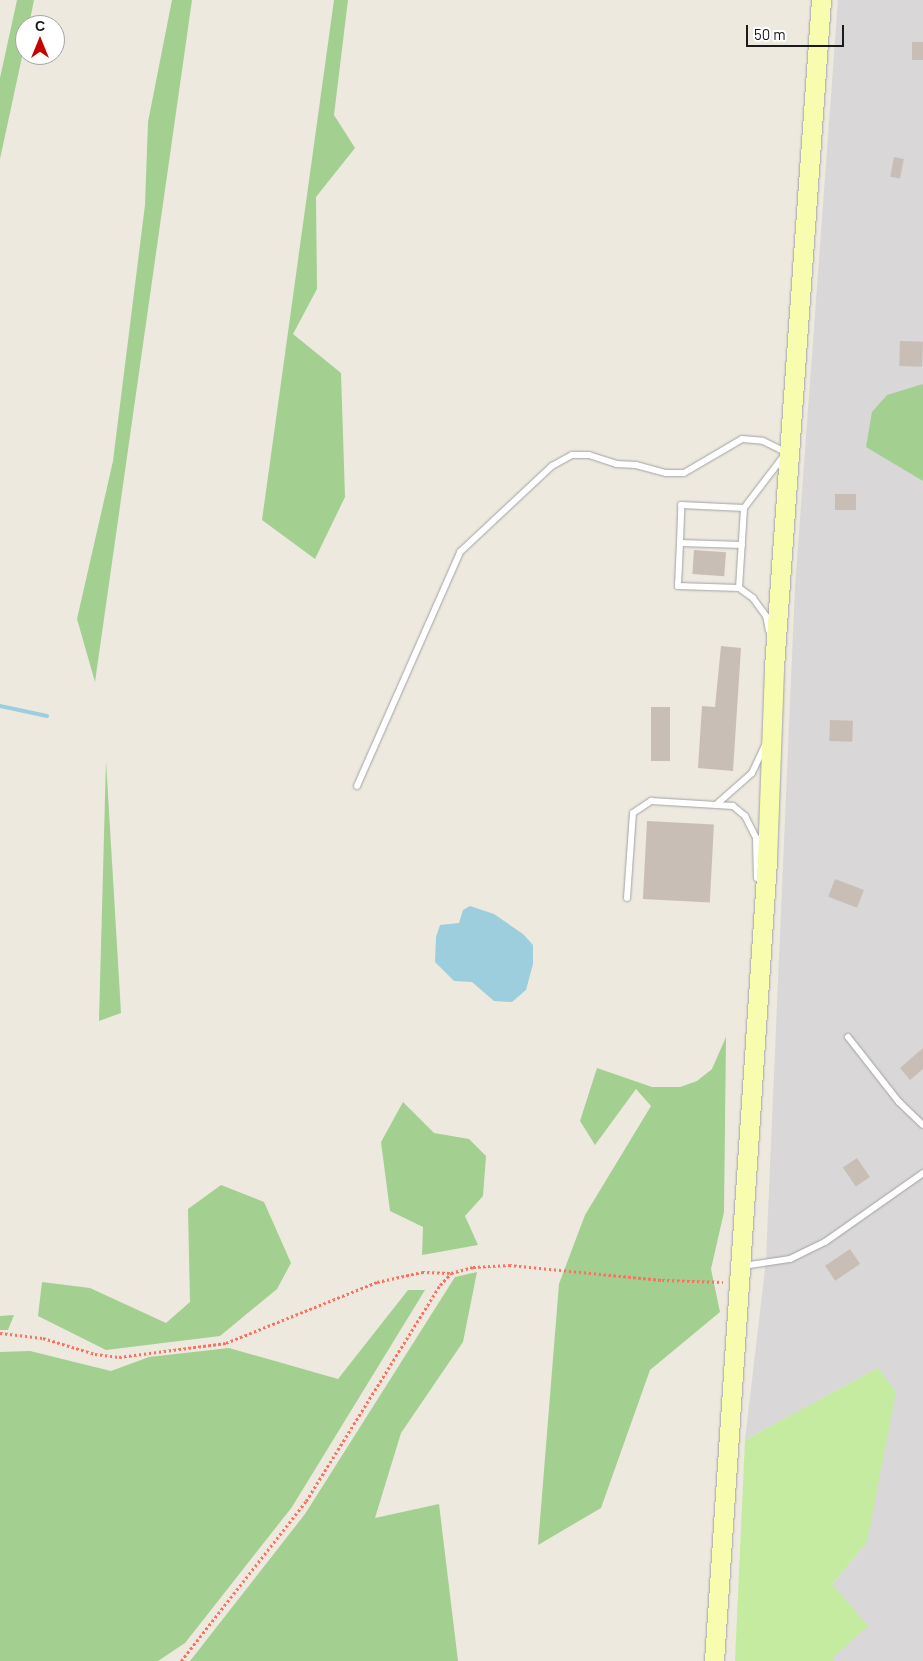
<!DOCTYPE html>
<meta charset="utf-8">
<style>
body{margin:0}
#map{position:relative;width:923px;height:1661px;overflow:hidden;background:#ede9df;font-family:Barlow,sans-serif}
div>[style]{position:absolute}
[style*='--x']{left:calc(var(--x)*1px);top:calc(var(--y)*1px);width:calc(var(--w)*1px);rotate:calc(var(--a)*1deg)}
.residential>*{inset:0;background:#d9d7d7}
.grass>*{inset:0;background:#c5eba1}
.forest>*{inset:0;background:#a3cf91}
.water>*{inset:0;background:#9ccede}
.stream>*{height:4px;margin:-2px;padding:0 2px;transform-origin:2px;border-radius:2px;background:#9ccede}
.building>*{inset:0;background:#c9beb5;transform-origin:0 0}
.path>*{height:2.5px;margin-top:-1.25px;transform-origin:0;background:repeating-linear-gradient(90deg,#ff705e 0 2.5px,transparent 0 5px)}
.roads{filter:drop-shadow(0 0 1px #a2a2a2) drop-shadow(0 0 1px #a2a2a2)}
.lane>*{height:6px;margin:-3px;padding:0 3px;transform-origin:3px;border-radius:3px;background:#fff}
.secondary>*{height:19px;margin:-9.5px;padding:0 9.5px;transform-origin:9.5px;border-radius:9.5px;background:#f8fcae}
span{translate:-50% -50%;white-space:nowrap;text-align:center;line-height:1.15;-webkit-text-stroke:4px #fff;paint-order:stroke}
.north{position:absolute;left:15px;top:15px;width:50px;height:50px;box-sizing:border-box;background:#fff;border:1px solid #a4a4a4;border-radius:50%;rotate:0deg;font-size:14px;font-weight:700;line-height:20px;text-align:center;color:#1b1b1b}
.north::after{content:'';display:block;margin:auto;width:18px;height:22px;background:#c50200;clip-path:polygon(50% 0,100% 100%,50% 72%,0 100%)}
.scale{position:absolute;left:746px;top:25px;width:98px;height:22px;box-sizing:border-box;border:2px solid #1b1b1b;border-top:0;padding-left:6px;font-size:15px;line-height:18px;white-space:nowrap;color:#1b1b1b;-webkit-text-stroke:4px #fff;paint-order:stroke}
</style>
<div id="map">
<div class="residential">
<i style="clip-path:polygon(838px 0,923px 0,923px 1661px,835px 1661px,833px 1658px,832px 1584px,867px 1542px,878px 1368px,745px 1440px,766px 1260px,795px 587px)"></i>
</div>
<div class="grass">
<i style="clip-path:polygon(878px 1368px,896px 1392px,867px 1542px,832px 1584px,868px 1626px,833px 1657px,835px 1661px,735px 1661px,745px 1440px)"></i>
</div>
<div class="forest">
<i style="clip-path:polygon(17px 0,34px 0,29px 25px,25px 25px,25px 43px,0 159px,0 78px)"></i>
<i style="clip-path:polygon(172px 0,192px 0,95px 682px,77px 619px,113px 461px,145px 205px,148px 122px)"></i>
<i style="clip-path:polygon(334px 0,348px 0,334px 115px,355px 148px,316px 197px,317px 289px,293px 334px,341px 373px,345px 497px,315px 559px,262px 520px)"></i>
<i style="clip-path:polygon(923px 384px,923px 481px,866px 447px,872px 412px,887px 395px)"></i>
<i style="clip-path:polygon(106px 761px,121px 1013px,99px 1021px)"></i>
<i style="clip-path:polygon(726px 1037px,724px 1212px,711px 1269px,720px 1312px,650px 1370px,601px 1508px,538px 1545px,559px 1284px,585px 1215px,651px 1106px,636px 1089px,595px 1145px,580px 1121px,597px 1068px,652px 1087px,680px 1087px,697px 1081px,712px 1069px)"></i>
<i style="clip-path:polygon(403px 1102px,434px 1133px,469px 1139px,486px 1156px,483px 1196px,465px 1216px,478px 1245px,422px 1255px,423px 1227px,390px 1211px,381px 1142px)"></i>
<i style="clip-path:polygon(221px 1185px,264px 1202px,291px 1263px,277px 1289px,220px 1336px,106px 1350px,38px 1316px,42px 1282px,90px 1288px,166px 1323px,190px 1302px,188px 1209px)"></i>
<i style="clip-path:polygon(477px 1272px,463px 1342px,401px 1433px,375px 1518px,439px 1504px,458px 1661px,190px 1661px,305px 1514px,455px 1277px)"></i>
<i style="clip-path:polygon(408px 1290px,425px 1290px,292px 1507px,185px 1643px,158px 1661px,0 1661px,0 1352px,30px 1351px,111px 1371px,149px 1357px,229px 1348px,338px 1379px)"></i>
<i style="clip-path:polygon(14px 1315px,8px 1330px,0 1330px,0 1316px)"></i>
</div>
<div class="water">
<i style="clip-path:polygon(470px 906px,494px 914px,523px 934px,533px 945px,533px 964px,526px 990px,512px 1002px,494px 1001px,472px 982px,454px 981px,435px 962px,436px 937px,440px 925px,459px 923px,463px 910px)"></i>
</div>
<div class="stream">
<i style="--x:0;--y:706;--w:48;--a:12"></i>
</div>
<div class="building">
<i style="left:912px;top:42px;width:11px;height:18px"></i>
<i style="left:894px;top:157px;width:10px;height:20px;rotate:11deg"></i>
<i style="left:900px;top:341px;width:23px;height:25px;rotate:2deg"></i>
<i style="left:835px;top:494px;width:21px;height:16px"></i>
<i style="left:694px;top:550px;width:32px;height:24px;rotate:4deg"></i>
<i style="clip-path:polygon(721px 646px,741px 648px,733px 771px,698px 768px,702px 706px,715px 707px)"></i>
<i style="left:651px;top:707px;width:19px;height:54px"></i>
<i style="left:830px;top:720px;width:23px;height:21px;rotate:2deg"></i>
<i style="left:647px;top:821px;width:67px;height:78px;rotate:3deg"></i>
<i style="left:835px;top:879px;width:31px;height:19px;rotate:21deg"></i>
<i style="clip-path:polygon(923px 1048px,923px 1069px,910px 1080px,900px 1068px)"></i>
<i style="left:857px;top:1158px;width:23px;height:17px;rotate:56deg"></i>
<i style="left:850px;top:1249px;width:18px;height:30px;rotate:56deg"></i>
</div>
<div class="path">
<i style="--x:0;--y:1333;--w:43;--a:6.6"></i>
<i style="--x:43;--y:1338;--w:54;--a:17.1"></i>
<i style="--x:95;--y:1354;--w:24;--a:7"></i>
<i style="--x:119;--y:1357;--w:108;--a:-7.5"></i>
<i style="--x:226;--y:1343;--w:163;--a:-22"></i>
<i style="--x:377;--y:1282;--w:46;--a:-12.5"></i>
<i style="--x:422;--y:1272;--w:29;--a:2"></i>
<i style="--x:451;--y:1273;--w:23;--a:-15"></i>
<i style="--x:473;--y:1267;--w:36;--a:-3"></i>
<i style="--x:509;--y:1265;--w:154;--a:5.6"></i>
<i style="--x:662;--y:1280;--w:61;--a:1.9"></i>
<i style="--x:181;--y:1661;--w:203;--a:-52"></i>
<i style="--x:306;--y:1501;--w:254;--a:-58.2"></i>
<i style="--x:440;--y:1285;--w:16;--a:-47"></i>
</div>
<div class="roads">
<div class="lane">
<i style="--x:680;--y:543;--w:43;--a:92.7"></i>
<i style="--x:678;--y:586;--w:61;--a:1.9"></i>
<i style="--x:742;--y:545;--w:62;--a:-178.2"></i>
<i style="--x:680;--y:543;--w:38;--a:-88"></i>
<i style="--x:681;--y:505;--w:63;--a:2.7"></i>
<i style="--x:769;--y:631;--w:15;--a:-101"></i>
<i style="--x:766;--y:616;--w:22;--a:-126"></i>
<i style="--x:753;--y:598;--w:17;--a:-144"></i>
<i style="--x:739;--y:588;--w:80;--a:-86.4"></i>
<i style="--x:744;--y:508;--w:64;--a:-52.6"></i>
<i style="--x:357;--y:786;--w:256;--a:-66.2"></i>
<i style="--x:460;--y:552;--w:126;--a:-43.1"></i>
<i style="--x:552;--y:466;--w:23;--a:-29"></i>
<i style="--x:572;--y:455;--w:17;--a:0"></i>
<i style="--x:589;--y:455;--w:28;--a:18"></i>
<i style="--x:616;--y:464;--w:20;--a:3"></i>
<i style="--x:636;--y:465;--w:31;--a:15"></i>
<i style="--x:666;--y:473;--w:18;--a:0"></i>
<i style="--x:684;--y:473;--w:67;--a:-30.4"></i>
<i style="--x:742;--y:439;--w:21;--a:5"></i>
<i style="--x:763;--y:441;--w:25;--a:26"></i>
<i style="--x:718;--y:803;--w:45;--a:-41.4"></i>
<i style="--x:752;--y:773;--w:31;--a:-65"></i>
<i style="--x:627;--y:898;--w:85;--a:-86"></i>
<i style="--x:633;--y:813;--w:22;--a:-34"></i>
<i style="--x:651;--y:801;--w:82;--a:3.5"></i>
<i style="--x:733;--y:806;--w:16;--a:40"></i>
<i style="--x:745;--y:816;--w:25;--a:63"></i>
<i style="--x:756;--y:838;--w:40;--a:88.6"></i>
<i style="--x:848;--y:1037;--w:83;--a:51.9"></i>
<i style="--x:899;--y:1102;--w:33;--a:44"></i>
<i style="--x:743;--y:1266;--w:48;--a:-8.5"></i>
<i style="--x:790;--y:1259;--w:39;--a:-26"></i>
<i style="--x:825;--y:1242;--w:120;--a:-35.1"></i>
</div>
<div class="secondary">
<i style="--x:714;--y:1661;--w:803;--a:-86.21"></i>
<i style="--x:767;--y:860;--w:193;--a:-87.9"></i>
<i style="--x:774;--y:667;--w:669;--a:-85.97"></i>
</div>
</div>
<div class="north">С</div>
<div class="scale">50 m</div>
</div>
